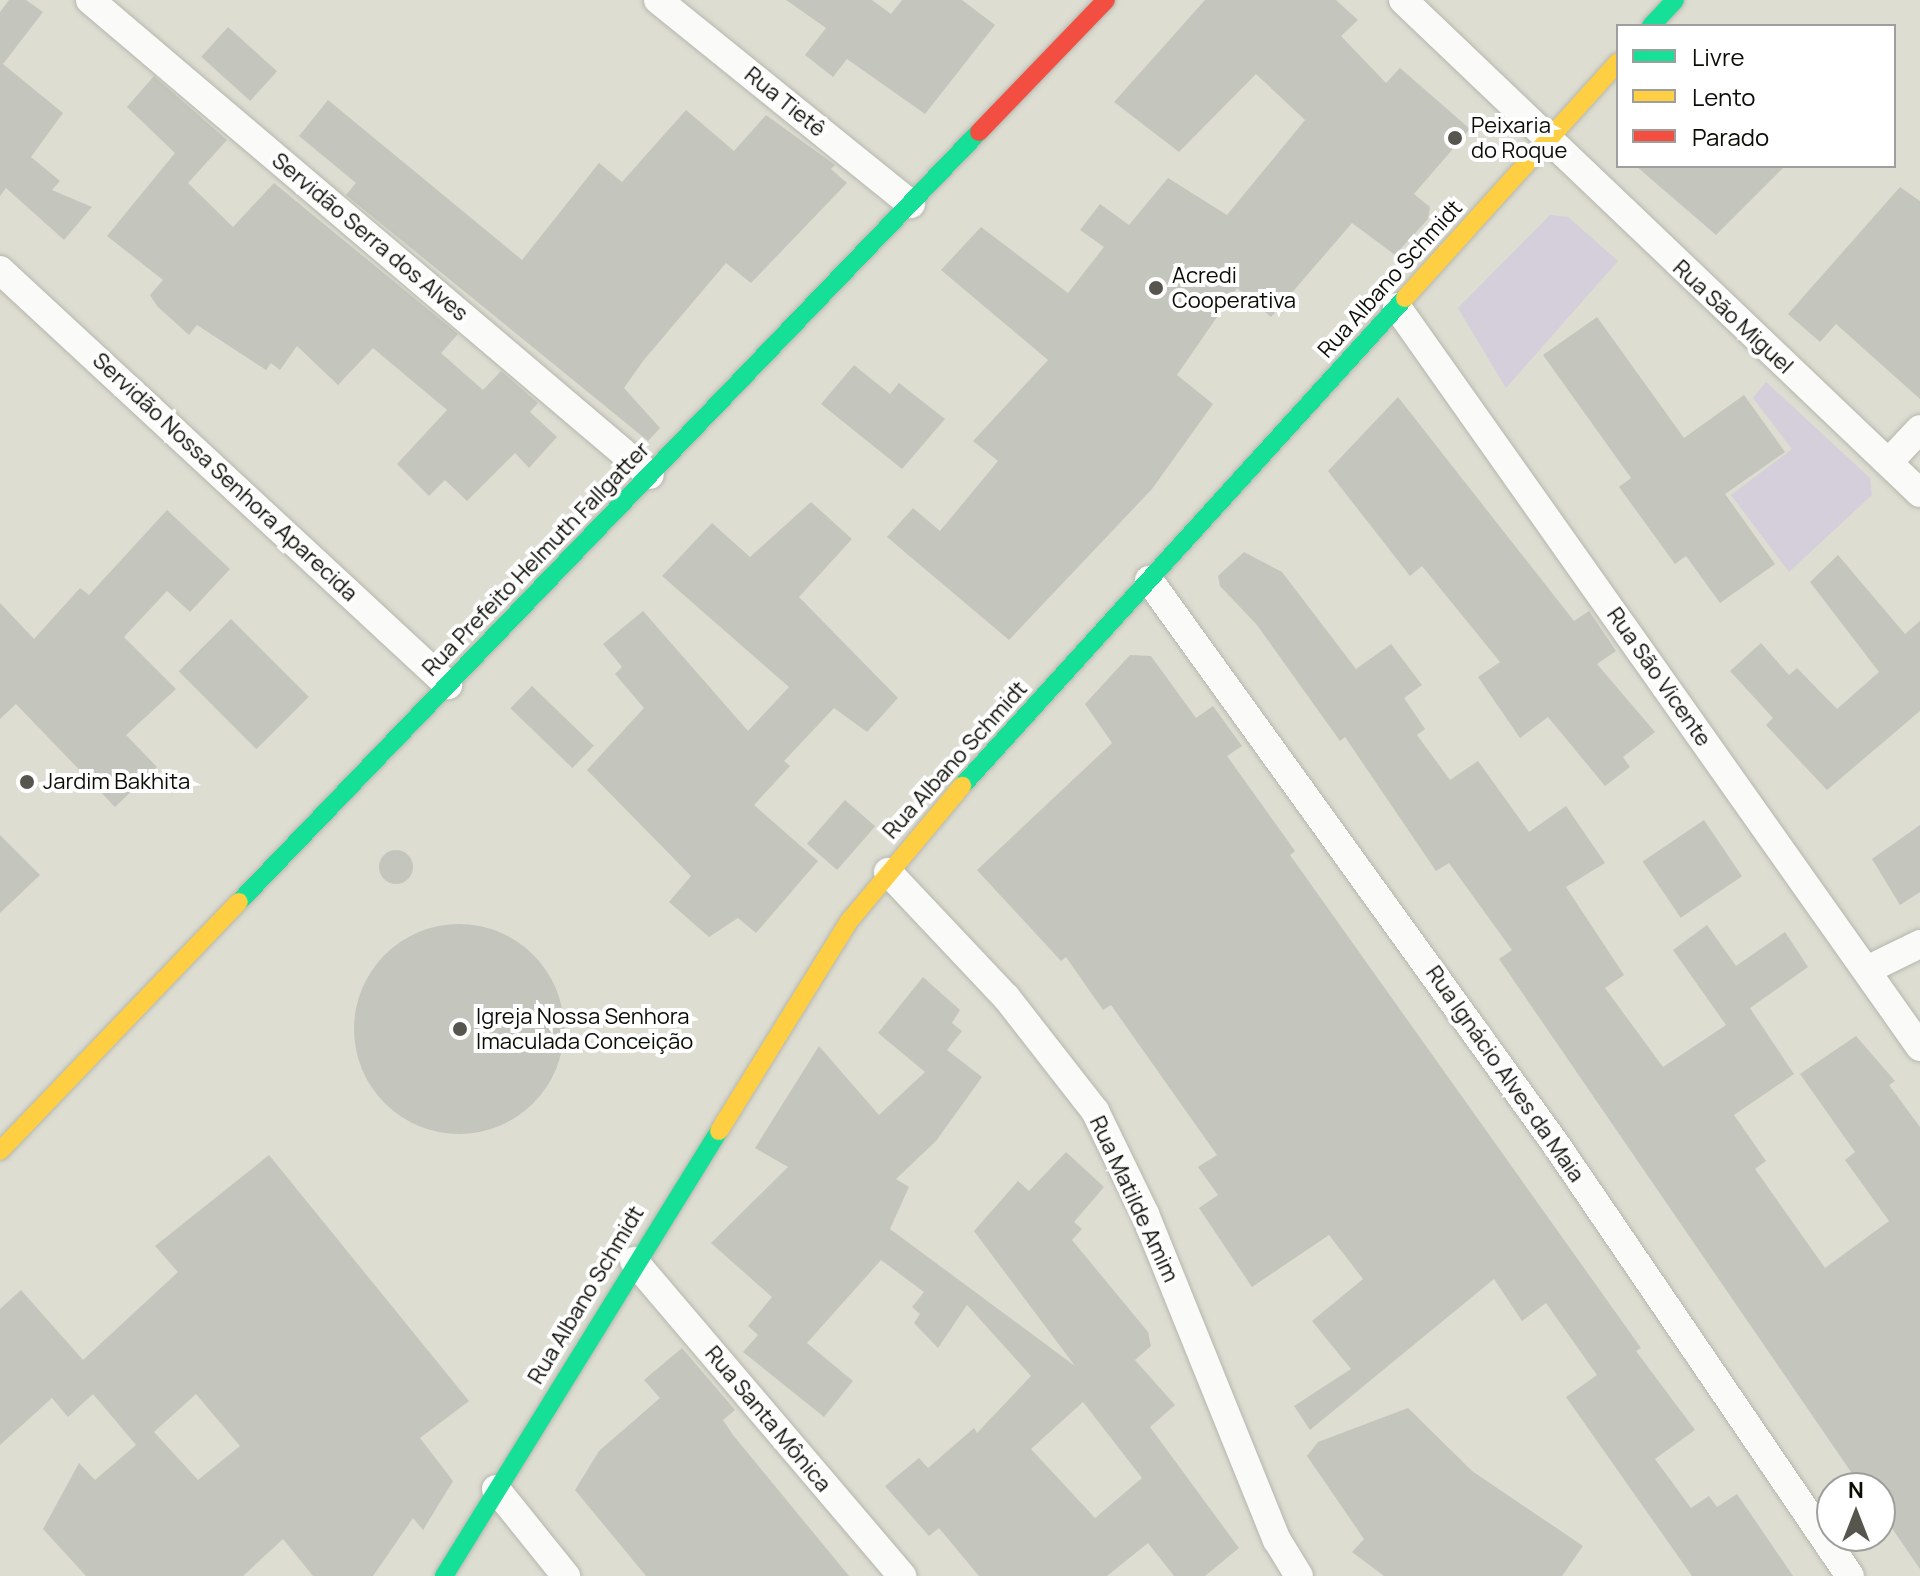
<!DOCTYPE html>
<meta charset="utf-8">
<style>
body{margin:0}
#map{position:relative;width:1920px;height:1576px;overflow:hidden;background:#ddddd2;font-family:Manrope,sans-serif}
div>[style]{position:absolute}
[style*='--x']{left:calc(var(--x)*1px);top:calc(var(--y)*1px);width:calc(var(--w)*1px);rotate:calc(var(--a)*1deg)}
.green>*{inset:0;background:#d5cedb}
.building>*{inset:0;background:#c4c5bc;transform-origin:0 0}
.round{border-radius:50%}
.roads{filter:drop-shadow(0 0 2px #b5b6ad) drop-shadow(0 0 2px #b5b6ad)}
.street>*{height:28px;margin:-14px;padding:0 14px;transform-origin:14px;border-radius:14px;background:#fafaf8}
.fast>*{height:18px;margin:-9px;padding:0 9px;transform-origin:9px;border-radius:9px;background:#16e098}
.slow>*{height:18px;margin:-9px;padding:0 9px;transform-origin:9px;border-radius:9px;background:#ffcf43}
.jam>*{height:18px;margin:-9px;padding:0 9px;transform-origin:9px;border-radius:9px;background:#f24e42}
.dots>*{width:22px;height:22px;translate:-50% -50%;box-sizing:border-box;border:4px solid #fff;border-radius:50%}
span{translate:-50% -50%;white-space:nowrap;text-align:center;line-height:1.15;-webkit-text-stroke:8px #fff;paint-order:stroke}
.street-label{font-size:22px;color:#0d0d07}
.poi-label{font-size:22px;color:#0d0d07}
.left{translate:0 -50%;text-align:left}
.legend{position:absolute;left:1616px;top:24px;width:280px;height:144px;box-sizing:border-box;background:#fff;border:2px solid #9e9e9c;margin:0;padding:10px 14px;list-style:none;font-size:24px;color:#0d0d07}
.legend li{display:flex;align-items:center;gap:16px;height:40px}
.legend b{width:40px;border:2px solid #9e9e9c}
.north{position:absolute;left:1816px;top:1472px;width:80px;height:80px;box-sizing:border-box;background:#fff;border:2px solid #9e9e9c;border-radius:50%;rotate:0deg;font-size:22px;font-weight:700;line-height:32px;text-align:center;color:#0d0d07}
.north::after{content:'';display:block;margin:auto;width:28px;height:36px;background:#56564e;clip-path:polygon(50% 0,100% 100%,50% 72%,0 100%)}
</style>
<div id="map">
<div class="green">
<i style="clip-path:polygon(1550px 215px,1568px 217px,1618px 261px,1506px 388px,1458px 308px)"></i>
<i style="clip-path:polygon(1766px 382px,1870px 478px,1872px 495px,1789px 572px,1731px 495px,1792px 449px,1753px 398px)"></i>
</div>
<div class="building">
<i style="clip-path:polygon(9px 0,26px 0,43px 12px,3px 64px,63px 113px,31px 157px,60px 181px,52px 190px,92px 207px,64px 240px,6px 188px,0 196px,0 12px)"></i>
<i style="clip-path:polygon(786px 0,872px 0,891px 14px,902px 0,962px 0,995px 25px,925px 114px,847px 59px,833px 77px,805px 55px,826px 28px)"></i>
<i style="clip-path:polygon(1205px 0,1336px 0,1358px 20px,1341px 36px,1386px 83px,1400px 68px,1470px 129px,1414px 194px,1430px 207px,1428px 219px,1395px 255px,1352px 223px,1271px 317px,1237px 288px,1177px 375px,1213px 404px,1152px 489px,1009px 640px,887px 537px,913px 508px,940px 531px,998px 461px,973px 441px,1048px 360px,941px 270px,981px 227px,1068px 293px,1104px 247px,1080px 230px,1100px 204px,1129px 225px,1168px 178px,1227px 215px,1305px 120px,1256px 74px,1179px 152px,1114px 102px)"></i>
<i style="left:228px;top:27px;width:66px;height:40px;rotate:42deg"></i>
<i style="clip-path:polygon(154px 76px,227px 140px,188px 183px,233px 227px,274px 183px,458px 334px,441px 353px,483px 390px,501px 371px,538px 403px,530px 412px,557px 437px,529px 468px,515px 453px,467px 501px,445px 480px,429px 496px,397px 464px,447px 410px,373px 348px,338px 385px,297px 346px,280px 370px,271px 363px,266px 370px,197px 325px,189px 335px,157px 306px,150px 295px,163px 280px,107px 236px,175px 153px,127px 107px)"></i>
<i style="clip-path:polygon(328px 100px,522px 260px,599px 163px,622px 182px,686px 110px,734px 151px,766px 115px,835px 165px,831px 169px,847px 183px,751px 283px,726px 263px,643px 361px,624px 388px,660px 428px,648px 441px,346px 195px,356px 183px,299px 136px)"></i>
<i style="clip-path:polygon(1636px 166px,1785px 166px,1716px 235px)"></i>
<i style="clip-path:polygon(1900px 187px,1920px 201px,1920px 399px,1836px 324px,1820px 342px,1788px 314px)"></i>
<i style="clip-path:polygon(1597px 317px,1684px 438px,1744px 395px,1785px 452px,1725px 494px,1775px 564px,1720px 603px,1686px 556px,1675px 564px,1619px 487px,1631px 478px,1543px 355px)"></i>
<i style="clip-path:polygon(854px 365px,890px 394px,899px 383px,945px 419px,902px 469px,821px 404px)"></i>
<i style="clip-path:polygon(1398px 397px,1574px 621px,1589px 611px,1616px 651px,1597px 664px,1655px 732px,1623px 757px,1630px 767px,1605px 786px,1548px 717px,1520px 738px,1478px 677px,1500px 662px,1422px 566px,1410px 576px,1328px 471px)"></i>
<i style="clip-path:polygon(811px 502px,852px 539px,799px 597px,898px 698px,867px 732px,834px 708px,784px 761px,790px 766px,754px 805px,818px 861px,756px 933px,738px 918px,709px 937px,669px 902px,691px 876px,587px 770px,644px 708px,615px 674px,622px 667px,603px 644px,643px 611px,748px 731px,789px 687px,662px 576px,712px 523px,750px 557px)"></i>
<i style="clip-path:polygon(167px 510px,230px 569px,190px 612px,167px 591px,124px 637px,176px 689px,126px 735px,157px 767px,115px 807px,16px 704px,0 719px,0 603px,34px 639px,80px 588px,89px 595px)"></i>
<i style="clip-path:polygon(1244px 552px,1282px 572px,1356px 669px,1391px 644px,1422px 685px,1404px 698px,1425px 729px,1417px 735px,1450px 780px,1478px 761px,1529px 832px,1566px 806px,1605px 863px,1566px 887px,1624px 975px,1605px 988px,1663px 1067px,1726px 1025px,1673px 950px,1707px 925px,1736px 966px,1785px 932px,1808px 967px,1750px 1008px,1794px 1074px,1734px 1115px,1766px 1161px,1755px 1169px,1825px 1268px,1889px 1221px,1845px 1160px,1855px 1152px,1800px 1074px,1856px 1036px,1895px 1081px,1889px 1085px,1920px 1127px,1920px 1569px,1880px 1511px,1880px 1488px,1862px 1488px,1499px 959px,1512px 950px,1449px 863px,1436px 871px,1345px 737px,1340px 741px,1257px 625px,1220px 586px,1218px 576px)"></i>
<i style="clip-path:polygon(1838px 555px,1905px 634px,1920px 621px,1920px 711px,1827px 790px,1766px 725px,1773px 718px,1730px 671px,1761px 643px,1789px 675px,1797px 668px,1837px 709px,1879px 672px,1810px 582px)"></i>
<i style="left:231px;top:619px;width:110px;height:74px;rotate:45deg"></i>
<i style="clip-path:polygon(1130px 655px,1151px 656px,1196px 718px,1213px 706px,1242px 746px,1227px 756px,1295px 851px,1290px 855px,1641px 1348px,1636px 1351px,1695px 1430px,1655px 1459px,1691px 1508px,1709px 1496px,1717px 1507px,1737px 1494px,1793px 1576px,1692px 1576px,1566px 1397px,1597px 1375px,1546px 1303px,1522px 1321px,1494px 1279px,1310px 1430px,1294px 1406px,1351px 1369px,1312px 1321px,1363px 1279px,1329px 1235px,1252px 1287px,1199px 1208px,1218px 1195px,1198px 1167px,1217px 1155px,1111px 1005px,1103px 1010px,1066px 957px,1061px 961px,977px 870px,1112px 743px,1085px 704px)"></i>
<i style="left:532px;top:686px;width:86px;height:31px;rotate:44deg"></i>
<i style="left:845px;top:800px;width:40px;height:58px;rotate:41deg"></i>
<i style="left:1704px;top:820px;width:68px;height:74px;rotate:56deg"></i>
<i style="clip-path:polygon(1920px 825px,1920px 892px,1900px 905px,1872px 859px)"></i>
<i style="clip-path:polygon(0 835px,40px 875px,0 913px)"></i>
<i class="round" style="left:379px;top:850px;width:34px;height:34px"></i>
<i class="round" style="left:354px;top:924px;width:210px;height:210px"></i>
<i style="clip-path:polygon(evenodd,923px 977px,960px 1010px,952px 1023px,962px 1031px,947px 1050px,982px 1077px,936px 1141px,896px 1179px,909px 1187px,890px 1229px,1075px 1366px,974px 1231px,1018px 1181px,1029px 1191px,1066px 1152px,1104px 1187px,1074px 1222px,1082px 1229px,1072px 1240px,1148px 1332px,1151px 1346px,1135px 1360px,1175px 1405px,1150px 1427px,1239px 1548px,1205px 1576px,1174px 1576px,1148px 1543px,1107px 1576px,979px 1576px,939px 1528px,929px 1536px,885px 1486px,919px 1458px,928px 1468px,974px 1428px,977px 1433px,1031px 1376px,967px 1305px,938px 1348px,914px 1323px,920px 1314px,912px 1307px,924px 1292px,881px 1260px,807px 1343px,853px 1381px,824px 1417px,743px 1352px,758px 1335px,748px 1326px,772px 1297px,711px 1243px,788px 1167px,755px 1148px,819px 1046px,879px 1115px,925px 1072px,878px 1033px,923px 977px,1083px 1402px,1142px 1478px,1095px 1518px,1031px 1449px,1083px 1402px)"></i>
<i style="clip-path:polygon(evenodd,269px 1155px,469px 1401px,420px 1438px,453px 1481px,423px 1530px,413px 1518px,373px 1576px,313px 1576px,283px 1539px,243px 1576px,86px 1576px,43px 1529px,79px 1463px,95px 1480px,136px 1445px,93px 1394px,68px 1417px,52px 1398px,0 1445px,0 1309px,21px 1290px,83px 1360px,178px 1272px,155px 1246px,269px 1155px,196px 1394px,240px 1446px,198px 1480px,154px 1432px,196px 1394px)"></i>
<i style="clip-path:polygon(682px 1348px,735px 1410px,723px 1420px,733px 1435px,849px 1576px,646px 1576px,575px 1490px,599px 1451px,660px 1398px,644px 1380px)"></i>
<i style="clip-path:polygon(1408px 1408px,1472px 1471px,1583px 1546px,1562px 1576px,1384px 1576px,1352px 1552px,1364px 1539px,1307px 1456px,1318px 1442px)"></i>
</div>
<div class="roads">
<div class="street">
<i style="--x:90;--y:0;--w:734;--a:40.31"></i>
<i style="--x:658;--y:0;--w:325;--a:38.9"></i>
<i style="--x:1403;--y:0;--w:714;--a:43.64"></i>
<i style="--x:0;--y:270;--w:611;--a:42.81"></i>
<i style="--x:1397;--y:307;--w:906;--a:54.75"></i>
<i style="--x:1889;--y:462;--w:45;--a:-46.8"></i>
<i style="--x:1149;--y:580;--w:698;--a:54.21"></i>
<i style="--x:1557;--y:1146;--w:520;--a:55.73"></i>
<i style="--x:888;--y:872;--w:172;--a:46.7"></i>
<i style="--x:1006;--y:997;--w:145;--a:52"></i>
<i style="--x:1095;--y:1111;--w:114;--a:64.1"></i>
<i style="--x:1145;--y:1214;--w:352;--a:68"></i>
<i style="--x:1277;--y:1540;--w:42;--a:58.6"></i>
<i style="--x:1867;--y:970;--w:59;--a:-26.1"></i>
<i style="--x:634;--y:1261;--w:414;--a:49.6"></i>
<i style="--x:496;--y:1489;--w:112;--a:51.2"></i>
</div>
<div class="fast">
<i style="--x:1651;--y:26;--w:35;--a:-47"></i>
<i style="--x:962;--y:786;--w:659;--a:-47.77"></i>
<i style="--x:239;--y:902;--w:1068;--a:-46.14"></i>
<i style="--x:444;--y:1576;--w:523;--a:-58.28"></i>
</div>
<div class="slow">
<i style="--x:1405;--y:298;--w:318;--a:-47.9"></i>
<i style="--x:719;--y:1131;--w:248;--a:-58.2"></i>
<i style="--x:850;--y:920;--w:175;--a:-50.1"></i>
<i style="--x:0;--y:1151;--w:345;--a:-46.2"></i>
</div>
<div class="jam">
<i style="--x:979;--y:132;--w:183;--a:-46.1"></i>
</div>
</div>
<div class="dots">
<i style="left:1455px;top:138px;background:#56564e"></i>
<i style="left:1156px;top:288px;background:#56564e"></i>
<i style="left:27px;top:782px;background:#56564e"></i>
<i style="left:460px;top:1029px;background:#56564e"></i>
</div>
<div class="street-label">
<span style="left:785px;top:102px;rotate:39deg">Rua Tietê</span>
<span style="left:370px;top:237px;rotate:40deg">Servidão Serra dos Alves</span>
<span style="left:1390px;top:279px;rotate:-48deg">Rua Albano Schmidt</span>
<span style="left:1733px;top:317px;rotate:43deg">Rua São Miguel</span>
<span style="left:225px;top:477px;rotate:43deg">Servidão Nossa Senhora Aparecida</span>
<span style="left:536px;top:559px;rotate:-46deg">Rua Prefeito Helmuth Fallgatter</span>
<span style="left:1659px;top:677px;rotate:55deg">Rua São Vicente</span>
<span style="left:955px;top:760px;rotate:-48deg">Rua Albano Schmidt</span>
<span style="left:1505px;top:1074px;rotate:55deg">Rua Ignácio Alves da Maia</span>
<span style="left:1134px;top:1199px;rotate:65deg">Rua Matilde Amim</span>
<span style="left:586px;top:1295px;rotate:-59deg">Rua Albano Schmidt</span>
<span style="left:768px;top:1419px;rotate:50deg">Rua Santa Mônica</span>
</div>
<div class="poi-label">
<span class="left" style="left:1471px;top:138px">Peixaria<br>do Roque</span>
<span class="left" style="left:1172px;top:288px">Acredi<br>Cooperativa</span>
<span class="left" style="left:43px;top:782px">Jardim Bakhita</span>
<span class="left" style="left:476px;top:1029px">Igreja Nossa Senhora<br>Imaculada Conceição</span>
</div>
<ul class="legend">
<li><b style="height:10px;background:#16e098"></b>Livre</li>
<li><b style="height:10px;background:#ffcf43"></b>Lento</li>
<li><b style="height:10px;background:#f24e42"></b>Parado</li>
</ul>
<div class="north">N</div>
</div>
